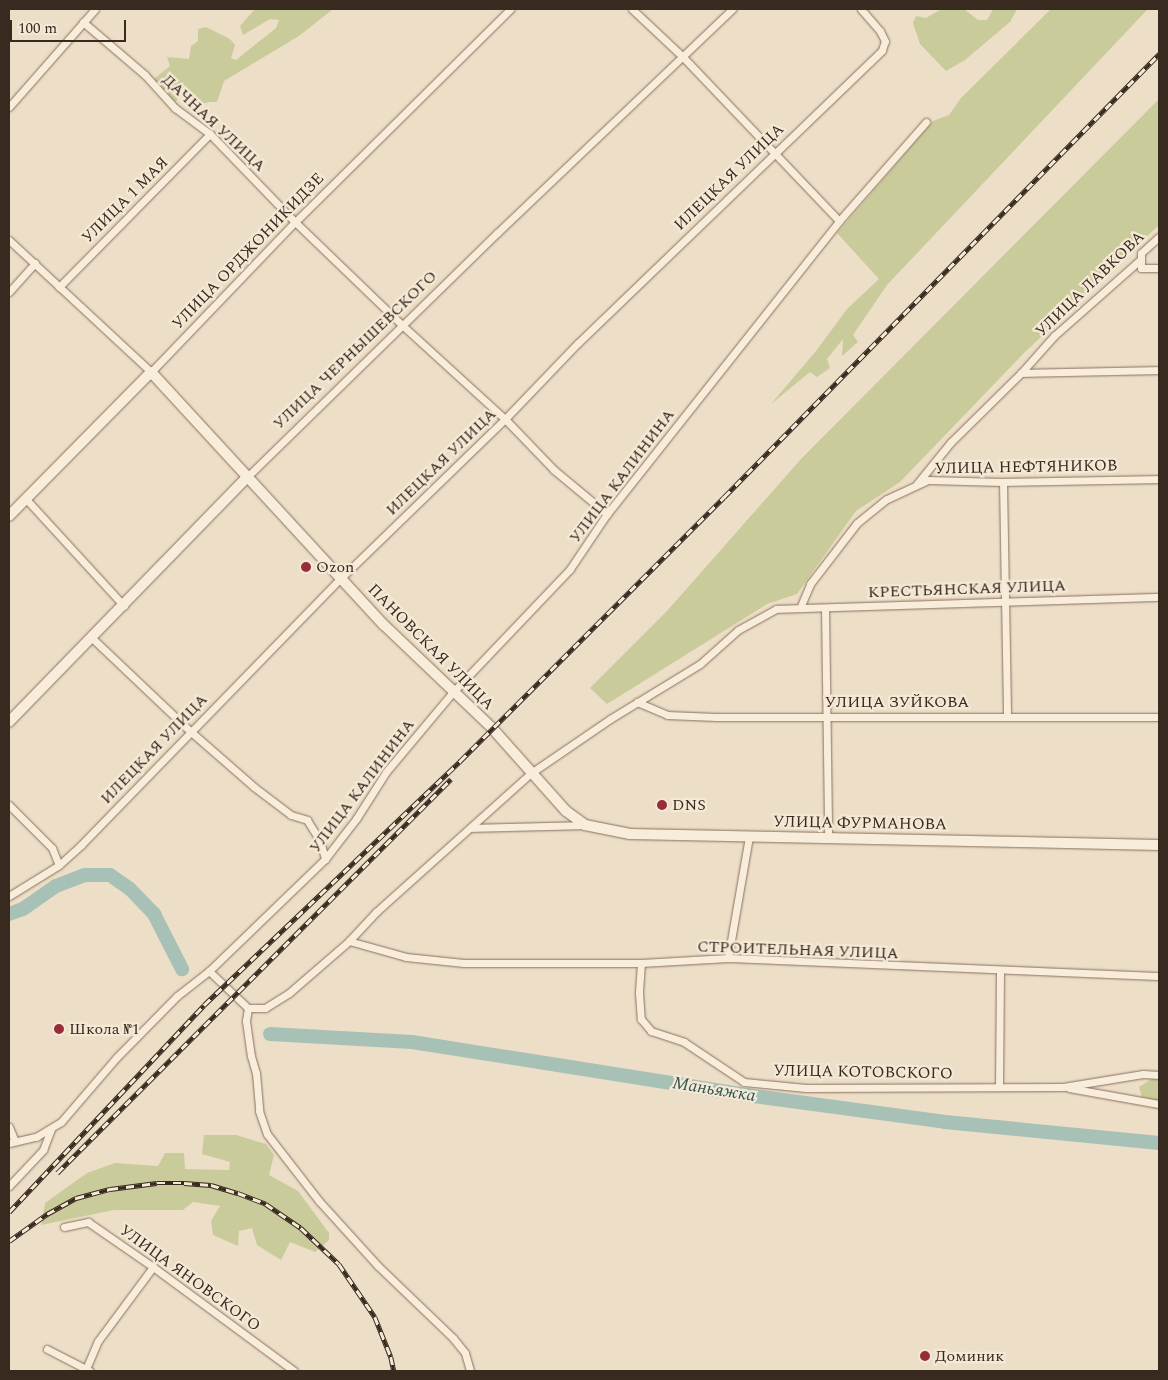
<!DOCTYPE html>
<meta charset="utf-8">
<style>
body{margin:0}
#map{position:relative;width:1168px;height:1380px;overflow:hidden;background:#eddec7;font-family:Spectral,serif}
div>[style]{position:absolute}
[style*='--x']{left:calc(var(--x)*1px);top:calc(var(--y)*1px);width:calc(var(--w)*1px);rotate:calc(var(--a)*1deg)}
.green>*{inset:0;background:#cacb9b}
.river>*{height:14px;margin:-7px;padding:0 7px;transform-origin:7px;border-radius:7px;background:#a8c1b7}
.roads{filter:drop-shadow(0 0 1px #89705d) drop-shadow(0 0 1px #89705d)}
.street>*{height:7px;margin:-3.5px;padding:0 3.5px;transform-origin:3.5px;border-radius:3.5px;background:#f8ecda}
.secondary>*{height:10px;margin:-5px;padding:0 5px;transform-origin:5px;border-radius:5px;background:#f8ecda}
.rail>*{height:4.5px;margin-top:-2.25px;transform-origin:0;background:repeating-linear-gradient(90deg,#f5e9d6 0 8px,#392a20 0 16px);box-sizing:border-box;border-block:1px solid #392a20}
.dots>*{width:14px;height:14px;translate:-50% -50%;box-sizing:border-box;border:2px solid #f5e9d6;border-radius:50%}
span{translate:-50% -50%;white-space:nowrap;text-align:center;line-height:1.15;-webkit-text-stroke:4.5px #f5e9d6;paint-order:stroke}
.street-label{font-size:16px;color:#392a20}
.poi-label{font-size:16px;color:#392a20}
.left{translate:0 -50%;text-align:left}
.water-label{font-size:18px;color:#305852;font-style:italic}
.frame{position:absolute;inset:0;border:10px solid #392a20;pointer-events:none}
.scale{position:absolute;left:10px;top:20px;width:116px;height:22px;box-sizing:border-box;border:2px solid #392a20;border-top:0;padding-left:6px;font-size:15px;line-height:18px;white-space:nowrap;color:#392a20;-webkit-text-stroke:4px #f5e9d6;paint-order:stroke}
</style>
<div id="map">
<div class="green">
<i style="clip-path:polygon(255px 9px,333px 9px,299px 36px,224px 81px,217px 102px,209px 102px,193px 107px,181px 96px,175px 102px,154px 79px,170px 66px,167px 57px,189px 59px,191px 46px,198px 41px,198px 29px,206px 27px,230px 39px,235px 45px,231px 58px,236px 60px,276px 28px,279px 20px,270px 19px,243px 35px,240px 26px)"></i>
<i style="clip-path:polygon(964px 9px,978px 20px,987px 20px,993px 9px,1017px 9px,1010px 22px,965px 60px,946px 71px,920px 44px,913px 23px,916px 16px,926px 18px,940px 10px)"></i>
<i style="clip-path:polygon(1051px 9px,1148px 9px,887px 285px,853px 335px,858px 342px,842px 356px,843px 339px,827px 359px,830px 368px,817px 377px,810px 372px,771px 404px,816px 351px,847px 309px,879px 279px,837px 233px,933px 121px,949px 115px,961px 98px)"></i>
<i style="clip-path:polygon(1159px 99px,1159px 225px,1023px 354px,900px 482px,856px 511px,797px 594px,767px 604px,607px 704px,590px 688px,667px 611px,801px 459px)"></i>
<i style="clip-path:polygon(1155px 1077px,1159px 1078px,1159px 1101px,1142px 1097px,1139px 1087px)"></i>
<i style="clip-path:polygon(204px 1135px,236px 1135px,266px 1144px,274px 1155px,269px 1175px,298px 1191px,329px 1233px,329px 1240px,315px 1252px,290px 1242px,281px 1260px,257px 1245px,252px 1228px,239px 1231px,238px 1246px,213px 1235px,211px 1221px,220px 1206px,193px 1202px,183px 1210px,114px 1210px,41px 1225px,45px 1203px,87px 1173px,115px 1163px,158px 1166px,165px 1153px,184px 1153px,185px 1169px,229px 1170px,230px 1162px,202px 1154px)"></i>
</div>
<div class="river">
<i style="--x:9;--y:914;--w:15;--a:-20"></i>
<i style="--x:23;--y:909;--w:40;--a:-34.9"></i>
<i style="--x:56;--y:886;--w:31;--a:-21"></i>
<i style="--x:85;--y:875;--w:25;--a:0"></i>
<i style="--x:110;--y:875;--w:24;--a:35"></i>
<i style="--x:130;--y:889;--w:35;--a:46"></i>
<i style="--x:154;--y:914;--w:62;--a:63"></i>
<i style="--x:270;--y:1034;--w:142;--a:3.2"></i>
<i style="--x:412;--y:1042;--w:331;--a:9"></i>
<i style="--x:739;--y:1094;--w:208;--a:7.7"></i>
<i style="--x:945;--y:1122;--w:215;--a:5.6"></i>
</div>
<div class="roads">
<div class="street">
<i style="--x:632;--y:9;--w:70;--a:43.3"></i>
<i style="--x:683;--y:57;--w:226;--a:46.4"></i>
<i style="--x:83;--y:22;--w:82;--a:40.5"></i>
<i style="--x:145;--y:75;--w:45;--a:47.7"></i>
<i style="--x:175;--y:108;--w:44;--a:36.6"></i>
<i style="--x:210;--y:134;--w:122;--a:46"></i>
<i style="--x:295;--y:222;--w:149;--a:43.9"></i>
<i style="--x:402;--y:325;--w:139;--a:42.4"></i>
<i style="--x:505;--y:419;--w:71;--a:46.1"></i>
<i style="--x:554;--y:470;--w:69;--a:39.7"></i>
<i style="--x:9;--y:107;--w:130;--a:-48.7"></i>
<i style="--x:9;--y:240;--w:194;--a:42.9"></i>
<i style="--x:151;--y:372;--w:208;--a:-46.2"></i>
<i style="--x:295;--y:222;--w:303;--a:-44.7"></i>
<i style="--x:1141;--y:259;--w:9;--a:90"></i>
<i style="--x:1141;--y:268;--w:18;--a:0"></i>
<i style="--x:59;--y:287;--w:215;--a:-45.4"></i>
<i style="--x:9;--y:292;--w:39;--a:-48"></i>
<i style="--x:1021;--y:373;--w:138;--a:-1.2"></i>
<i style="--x:248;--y:476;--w:348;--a:-44.3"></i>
<i style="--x:497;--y:233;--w:325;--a:-43.6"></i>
<i style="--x:1003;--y:482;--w:234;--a:89"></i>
<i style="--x:916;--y:485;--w:55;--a:-50.9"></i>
<i style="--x:951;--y:442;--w:98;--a:-44.6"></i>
<i style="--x:1021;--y:373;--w:50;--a:-48.3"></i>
<i style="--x:1054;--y:336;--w:116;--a:-41.5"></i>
<i style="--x:1141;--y:259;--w:6;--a:-90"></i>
<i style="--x:1141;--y:253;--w:24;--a:-42"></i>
<i style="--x:26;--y:499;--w:145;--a:47.5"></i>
<i style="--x:800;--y:608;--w:26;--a:-67"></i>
<i style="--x:810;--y:584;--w:77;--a:-52.4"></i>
<i style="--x:857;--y:523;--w:38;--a:-39"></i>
<i style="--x:887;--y:499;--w:45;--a:-24.9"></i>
<i style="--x:928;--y:480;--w:75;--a:1.5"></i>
<i style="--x:1003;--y:482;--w:156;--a:-1.1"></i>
<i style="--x:825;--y:608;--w:229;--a:89.2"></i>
<i style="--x:92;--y:638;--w:135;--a:43.5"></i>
<i style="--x:190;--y:731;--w:85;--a:41.2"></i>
<i style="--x:254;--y:787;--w:46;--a:37.1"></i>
<i style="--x:291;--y:815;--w:17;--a:17"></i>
<i style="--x:307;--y:820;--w:25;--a:58"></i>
<i style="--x:320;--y:841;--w:19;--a:74"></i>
<i style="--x:637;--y:702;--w:33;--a:23"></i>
<i style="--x:667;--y:715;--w:49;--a:2.3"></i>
<i style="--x:716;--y:717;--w:443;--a:0"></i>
<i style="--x:9;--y:805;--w:61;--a:45"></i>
<i style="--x:52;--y:848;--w:18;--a:68"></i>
<i style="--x:471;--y:828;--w:114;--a:-1.5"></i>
<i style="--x:9;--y:896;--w:59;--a:-31.8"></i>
<i style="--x:59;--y:865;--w:30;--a:-42"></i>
<i style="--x:81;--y:845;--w:373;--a:-45.8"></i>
<i style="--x:341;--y:578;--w:228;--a:-44.1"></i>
<i style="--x:505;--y:419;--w:105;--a:-46.2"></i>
<i style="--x:578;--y:343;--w:422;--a:-43.9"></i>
<i style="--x:882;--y:50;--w:9;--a:-72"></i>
<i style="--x:885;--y:41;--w:11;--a:-117"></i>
<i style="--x:880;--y:31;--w:29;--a:-131"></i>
<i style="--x:349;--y:941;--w:59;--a:15.7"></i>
<i style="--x:406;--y:957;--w:58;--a:5.9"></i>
<i style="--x:464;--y:963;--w:177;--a:0"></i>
<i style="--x:641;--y:963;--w:87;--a:-3.3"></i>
<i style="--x:728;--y:958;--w:431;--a:2.4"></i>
<i style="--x:728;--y:958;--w:124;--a:-80.2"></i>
<i style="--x:641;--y:963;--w:30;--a:94"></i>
<i style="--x:639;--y:993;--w:26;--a:86"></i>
<i style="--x:641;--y:1019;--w:16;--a:50"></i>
<i style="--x:651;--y:1031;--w:35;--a:18"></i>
<i style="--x:684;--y:1042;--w:72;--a:33.7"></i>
<i style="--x:744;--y:1082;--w:62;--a:5.5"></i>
<i style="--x:806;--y:1088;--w:257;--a:-0.2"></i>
<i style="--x:1063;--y:1087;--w:81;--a:-9.2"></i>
<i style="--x:1143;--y:1074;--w:16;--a:4"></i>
<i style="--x:209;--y:971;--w:54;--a:43.5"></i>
<i style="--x:248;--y:1008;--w:17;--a:0"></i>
<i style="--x:265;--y:1008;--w:28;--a:-32"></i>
<i style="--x:289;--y:993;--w:79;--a:-40.9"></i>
<i style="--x:349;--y:941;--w:40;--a:-47"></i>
<i style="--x:376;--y:912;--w:208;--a:-41.9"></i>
<i style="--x:531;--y:773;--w:96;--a:-34.4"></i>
<i style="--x:610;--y:719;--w:105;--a:-31.4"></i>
<i style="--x:700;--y:664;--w:51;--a:-41.8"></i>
<i style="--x:738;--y:630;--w:43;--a:-28.9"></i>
<i style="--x:776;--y:609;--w:383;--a:-1.8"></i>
<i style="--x:248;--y:1008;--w:13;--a:99"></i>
<i style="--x:246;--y:1021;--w:35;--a:82"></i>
<i style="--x:251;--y:1056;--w:18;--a:74"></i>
<i style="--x:256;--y:1073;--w:38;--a:85"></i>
<i style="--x:259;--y:1111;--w:24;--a:71"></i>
<i style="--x:267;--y:1134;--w:85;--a:52.2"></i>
<i style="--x:319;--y:1201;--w:88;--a:47.8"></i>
<i style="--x:378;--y:1266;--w:104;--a:43.8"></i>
<i style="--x:453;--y:1338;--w:19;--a:51"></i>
<i style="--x:465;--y:1353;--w:19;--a:74"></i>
<i style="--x:999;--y:1087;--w:116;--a:-89.5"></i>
<i style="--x:1069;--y:1088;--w:91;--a:10.1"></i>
<i style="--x:9;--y:1127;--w:15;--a:67"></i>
<i style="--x:9;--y:1143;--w:28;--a:-13"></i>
<i style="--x:36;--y:1137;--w:29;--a:-31"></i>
<i style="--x:61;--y:1122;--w:84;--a:-49.3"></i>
<i style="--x:116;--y:1058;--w:87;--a:-45.5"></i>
<i style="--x:177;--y:996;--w:41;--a:-38"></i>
<i style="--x:209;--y:971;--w:161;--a:-44"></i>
<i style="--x:325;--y:859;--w:51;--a:-52.2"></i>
<i style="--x:356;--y:819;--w:56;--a:-57.4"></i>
<i style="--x:386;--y:772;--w:104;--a:-50.1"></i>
<i style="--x:453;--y:692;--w:170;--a:-46.4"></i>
<i style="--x:570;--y:569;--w:66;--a:-56.1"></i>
<i style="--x:607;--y:514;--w:374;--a:-51.6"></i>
<i style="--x:839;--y:221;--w:132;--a:-48.7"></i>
<i style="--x:9;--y:1186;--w:50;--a:-46.6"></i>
<i style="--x:43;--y:1150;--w:22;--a:-69"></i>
<i style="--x:64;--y:1227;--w:25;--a:-12"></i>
<i style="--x:88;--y:1222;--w:79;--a:34.7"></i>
<i style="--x:153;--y:1267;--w:175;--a:36.4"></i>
<i style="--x:47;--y:1349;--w:44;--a:27.1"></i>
<i style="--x:90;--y:1371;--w:4;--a:-153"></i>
<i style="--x:86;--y:1369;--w:30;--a:-67"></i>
<i style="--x:98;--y:1341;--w:92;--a:-53.4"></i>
</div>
<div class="secondary">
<i style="--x:9;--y:516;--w:202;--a:-45.4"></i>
<i style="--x:151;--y:372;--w:344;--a:47.4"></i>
<i style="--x:384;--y:625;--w:149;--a:43.6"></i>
<i style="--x:492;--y:728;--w:111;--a:48.3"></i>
<i style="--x:566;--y:811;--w:24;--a:36"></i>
<i style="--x:585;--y:825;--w:46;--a:11.3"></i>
<i style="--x:630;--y:834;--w:529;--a:1.19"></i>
<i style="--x:9;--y:722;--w:343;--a:-45.8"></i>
</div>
</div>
<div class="rail">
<i style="--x:57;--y:1173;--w:557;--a:-45"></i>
<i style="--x:9;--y:1212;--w:284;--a:-46.7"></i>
<i style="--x:204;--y:1005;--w:354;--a:-43.6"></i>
<i style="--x:460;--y:761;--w:373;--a:-45"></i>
<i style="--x:724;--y:497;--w:621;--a:-45.52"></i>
<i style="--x:9;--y:1241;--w:47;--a:-35.4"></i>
<i style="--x:47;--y:1214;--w:33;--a:-29"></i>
<i style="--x:76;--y:1198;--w:35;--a:-15"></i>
<i style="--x:110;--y:1189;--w:47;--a:-7.3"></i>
<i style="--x:157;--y:1183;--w:27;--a:0"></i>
<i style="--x:184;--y:1183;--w:27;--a:4"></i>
<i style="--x:211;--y:1185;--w:28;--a:17"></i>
<i style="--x:238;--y:1193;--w:30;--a:21"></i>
<i style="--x:266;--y:1204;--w:42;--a:34.4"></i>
<i style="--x:301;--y:1228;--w:52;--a:43.5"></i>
<i style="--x:339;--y:1264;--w:64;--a:55.8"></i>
<i style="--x:375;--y:1317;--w:43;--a:68.2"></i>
<i style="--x:391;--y:1357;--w:14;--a:78"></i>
</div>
<div class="dots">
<i style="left:306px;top:567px;background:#962e39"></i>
<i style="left:662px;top:805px;background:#962e39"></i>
<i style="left:59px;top:1029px;background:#962e39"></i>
<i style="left:925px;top:1356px;background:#962e39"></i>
</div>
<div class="street-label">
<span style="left:214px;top:123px;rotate:43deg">ДАЧНАЯ УЛИЦА</span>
<span style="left:729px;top:177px;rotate:-44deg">ИЛЕЦКАЯ УЛИЦА</span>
<span style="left:125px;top:200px;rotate:-45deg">УЛИЦА 1 МАЯ</span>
<span style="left:248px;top:251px;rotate:-46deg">УЛИЦА ОРДЖОНИКИДЗЕ</span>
<span style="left:1090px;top:284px;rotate:-44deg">УЛИЦА ЛАВКОВА</span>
<span style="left:355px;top:350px;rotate:-44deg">УЛИЦА ЧЕРНЫШЕВСКОГО</span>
<span style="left:441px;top:462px;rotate:-44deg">ИЛЕЦКАЯ УЛИЦА</span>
<span style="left:1026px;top:467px;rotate:-1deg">УЛИЦА НЕФТЯНИКОВ</span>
<span style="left:622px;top:476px;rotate:-53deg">УЛИЦА КАЛИНИНА</span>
<span style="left:967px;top:589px;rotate:-2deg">КРЕСТЬЯНСКАЯ УЛИЦА</span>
<span style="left:431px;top:647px;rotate:45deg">ПАНОВСКАЯ УЛИЦА</span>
<span style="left:897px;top:702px">УЛИЦА ЗУЙКОВА</span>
<span style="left:154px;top:749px;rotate:-46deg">ИЛЕЦКАЯ УЛИЦА</span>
<span style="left:362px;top:786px;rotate:-53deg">УЛИЦА КАЛИНИНА</span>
<span style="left:860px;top:823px;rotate:1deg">УЛИЦА ФУРМАНОВА</span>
<span style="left:798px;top:950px;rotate:2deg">СТРОИТЕЛЬНАЯ УЛИЦА</span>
<span style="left:863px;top:1072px;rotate:1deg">УЛИЦА КОТОВСКОГО</span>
<span style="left:190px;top:1278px;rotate:36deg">УЛИЦА ЯНОВСКОГО</span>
</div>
<div class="poi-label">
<span class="left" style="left:316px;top:567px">Ozon</span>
<span class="left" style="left:672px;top:805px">DNS</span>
<span class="left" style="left:69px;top:1029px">Школа №1</span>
<span class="left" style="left:935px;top:1356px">Доминик</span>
</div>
<div class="water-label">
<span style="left:714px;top:1090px;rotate:9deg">Маньяжка</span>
</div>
<div class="frame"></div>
<div class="scale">100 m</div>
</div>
